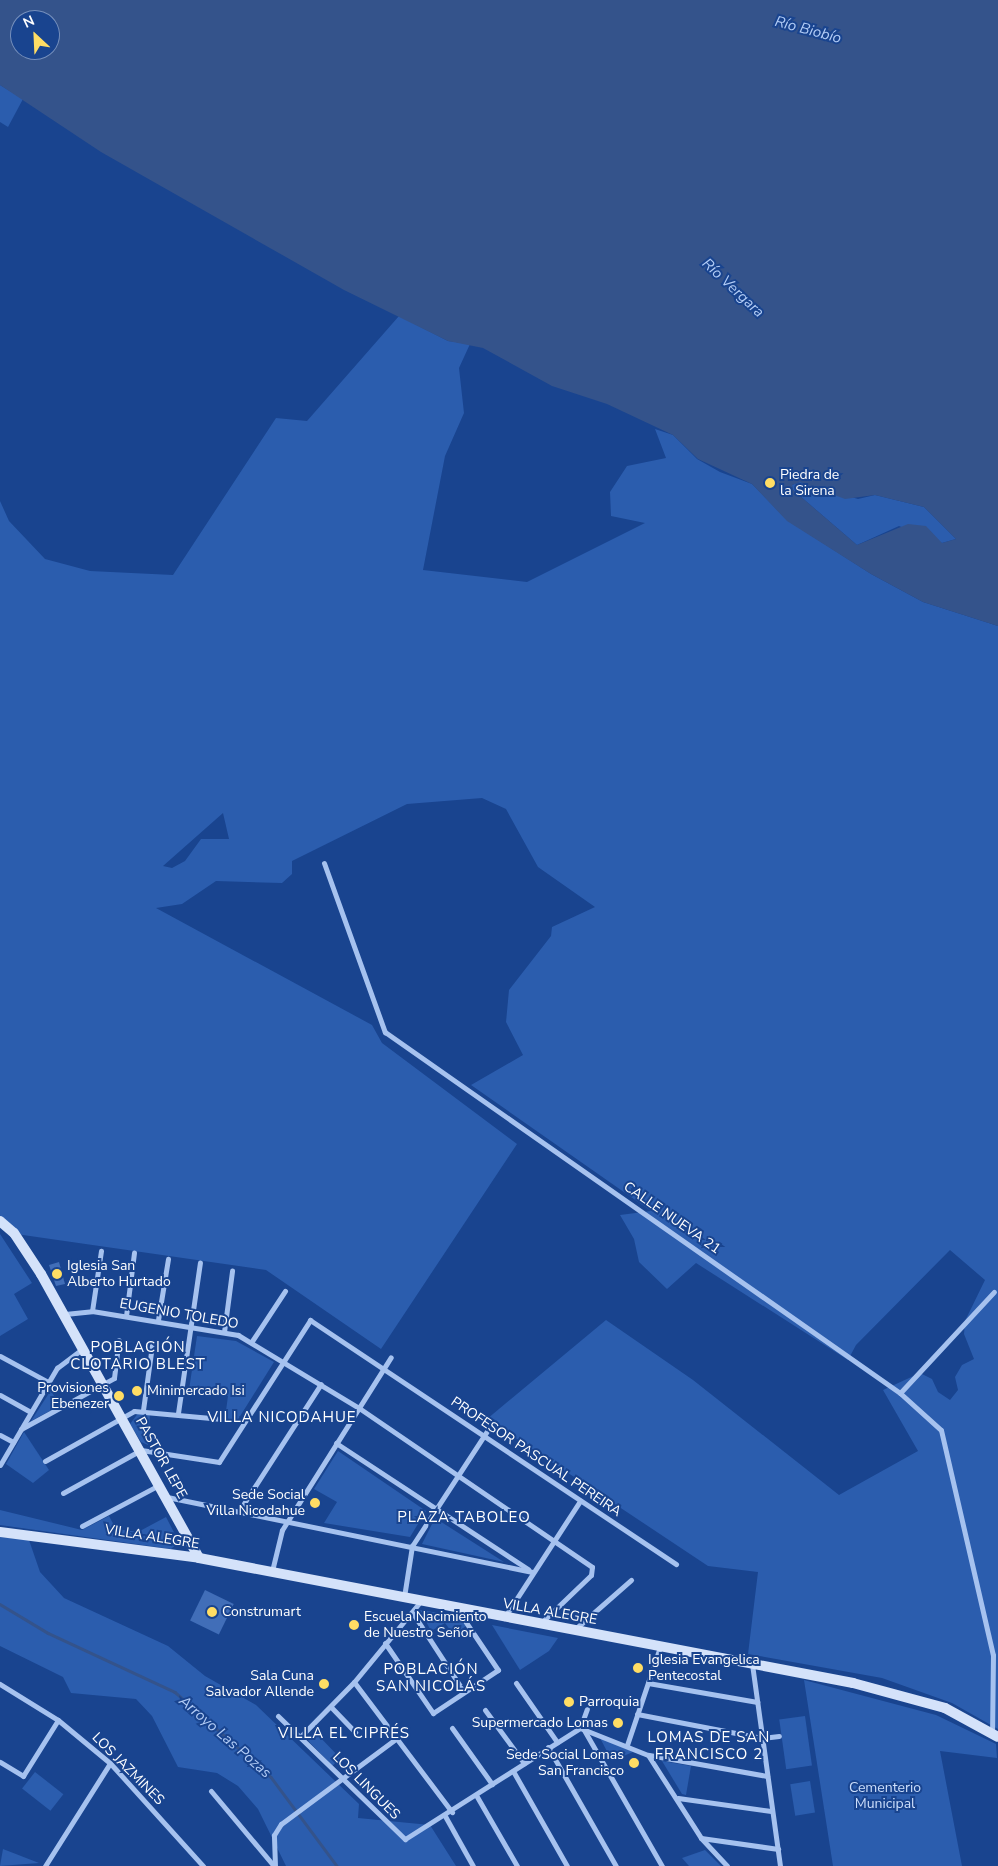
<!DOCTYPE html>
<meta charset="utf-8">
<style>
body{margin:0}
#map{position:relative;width:998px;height:1866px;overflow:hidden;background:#19448f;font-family:"Nunito Sans",sans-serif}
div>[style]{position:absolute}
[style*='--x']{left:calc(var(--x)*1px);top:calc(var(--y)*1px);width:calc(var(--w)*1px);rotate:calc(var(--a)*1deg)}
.green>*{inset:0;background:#2b5dae;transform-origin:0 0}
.water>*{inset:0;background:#34538b}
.stream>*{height:2.5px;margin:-1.25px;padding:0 1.25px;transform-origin:1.25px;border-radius:1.25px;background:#34538b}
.building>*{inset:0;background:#416eb8;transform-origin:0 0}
.street>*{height:5px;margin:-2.5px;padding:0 2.5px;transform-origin:2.5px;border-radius:2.5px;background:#a6c2ef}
.secondary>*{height:10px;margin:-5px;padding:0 5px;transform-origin:5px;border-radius:5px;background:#d4e2fa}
.dots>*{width:14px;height:14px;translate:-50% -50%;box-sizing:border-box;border:2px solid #19448f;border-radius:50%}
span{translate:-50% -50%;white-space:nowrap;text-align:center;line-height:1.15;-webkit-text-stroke:4px #19448f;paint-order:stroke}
.poi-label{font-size:14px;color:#fff}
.left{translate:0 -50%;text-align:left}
.right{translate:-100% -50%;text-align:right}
.street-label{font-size:14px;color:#fff}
.park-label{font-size:14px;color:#ccdefb}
.water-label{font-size:15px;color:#b2ccf6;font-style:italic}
.neighbourhood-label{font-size:15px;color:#fff;letter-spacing:1px}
.north{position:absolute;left:10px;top:10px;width:50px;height:50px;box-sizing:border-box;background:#19448f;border:1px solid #758fbc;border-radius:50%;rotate:335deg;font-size:14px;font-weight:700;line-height:20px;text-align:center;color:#fff}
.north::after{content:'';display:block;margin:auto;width:18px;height:22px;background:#ffdd64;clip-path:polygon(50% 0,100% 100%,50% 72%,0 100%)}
</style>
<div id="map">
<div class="green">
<i style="clip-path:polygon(0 85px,23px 99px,8px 127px,0 122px)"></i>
<i style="clip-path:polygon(evenodd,399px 316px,448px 341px,470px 344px,459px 368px,464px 413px,445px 456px,423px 570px,527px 582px,645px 523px,611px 516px,610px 492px,627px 466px,666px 458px,655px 429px,673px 435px,697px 459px,720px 472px,752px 484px,787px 520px,871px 574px,923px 602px,998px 626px,998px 1729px,952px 1703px,882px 1678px,748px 1654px,758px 1572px,708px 1566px,487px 1419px,606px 1320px,693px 1380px,839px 1495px,918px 1451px,883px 1390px,920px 1373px,932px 1379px,938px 1392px,950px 1400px,958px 1390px,955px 1377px,962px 1365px,974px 1359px,964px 1334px,965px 1321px,985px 1280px,950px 1250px,856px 1345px,848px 1360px,696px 1263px,667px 1289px,639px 1262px,634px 1239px,620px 1215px,651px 1211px,471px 1085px,523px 1055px,506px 1022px,509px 990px,551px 936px,552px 927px,595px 907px,538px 867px,506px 809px,482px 798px,407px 804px,292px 861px,292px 874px,282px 883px,216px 881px,182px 904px,156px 908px,372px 1025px,382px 1043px,517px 1144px,381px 1349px,266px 1270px,16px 1234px,0 1216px,0 501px,9px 521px,45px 559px,90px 571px,173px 575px,276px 418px,307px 421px,399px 316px,223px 813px,229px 839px,201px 839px,185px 861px,172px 868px,163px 866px,223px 813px)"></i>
<i style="clip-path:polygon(800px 482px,858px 499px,875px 495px,924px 507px,956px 539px,942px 543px,899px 526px,857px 545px,793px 490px,792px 485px)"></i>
<i style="clip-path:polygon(0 1234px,32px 1283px,14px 1294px,28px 1319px,0 1336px)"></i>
<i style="clip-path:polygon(197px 1336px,236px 1341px,274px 1362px,237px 1421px,225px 1418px,228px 1396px,189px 1390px)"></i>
<i style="clip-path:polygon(51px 1390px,59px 1406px,31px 1421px)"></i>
<i style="clip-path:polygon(139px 1412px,150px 1413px,148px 1445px,141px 1442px,130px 1424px)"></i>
<i style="clip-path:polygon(24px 1432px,49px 1470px,33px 1483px,6px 1464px)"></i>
<i style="clip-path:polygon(338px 1451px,426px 1511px,410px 1537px,324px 1523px,337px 1502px,314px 1489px)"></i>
<i style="clip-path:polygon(0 1510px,82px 1530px,109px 1516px,116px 1529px,138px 1532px,166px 1517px,179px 1542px,171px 1549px,0 1525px)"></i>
<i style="clip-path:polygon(435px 1518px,504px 1562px,422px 1544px)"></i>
<i style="clip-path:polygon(0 1537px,29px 1540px,40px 1572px,64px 1598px,168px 1646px,205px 1676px,256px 1705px,359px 1804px,358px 1818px,430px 1825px,456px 1866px,286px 1866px,258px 1809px,238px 1786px,217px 1773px,178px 1767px,152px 1716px,136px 1699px,71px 1693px,63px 1677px,0 1646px)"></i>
<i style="clip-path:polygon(420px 1610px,458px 1616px,466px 1626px,454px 1635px,445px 1623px,431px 1631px)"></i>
<i style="clip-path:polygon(492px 1625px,558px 1638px,549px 1651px,520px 1670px)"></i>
<i style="clip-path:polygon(804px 1680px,936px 1715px,996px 1744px,997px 1758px,940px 1751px,962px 1866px,833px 1866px)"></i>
<i style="left:805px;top:1716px;width:50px;height:26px;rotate:82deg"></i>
<i style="left:316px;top:1733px;width:35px;height:11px;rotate:46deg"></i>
<i style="clip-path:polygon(599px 1736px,633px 1752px,612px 1761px)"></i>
<i style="clip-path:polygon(662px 1761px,691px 1766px,686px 1795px,682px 1794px)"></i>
<i style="left:35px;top:1772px;width:36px;height:21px;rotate:38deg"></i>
<i style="left:810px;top:1781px;width:32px;height:20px;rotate:81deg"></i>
<i style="clip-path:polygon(3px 1849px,39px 1863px,0 1866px)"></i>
<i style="clip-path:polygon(705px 1850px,721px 1866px,689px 1866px,682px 1858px)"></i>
</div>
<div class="water">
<i style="clip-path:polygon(evenodd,0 0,998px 0,998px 626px,923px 602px,871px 574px,787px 521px,752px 484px,698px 459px,673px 435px,607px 404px,552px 386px,483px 348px,448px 341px,344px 290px,101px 152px,0 85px,0 0,20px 20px,50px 20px,50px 50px,20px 50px,20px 20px,0 0,800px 482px,845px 499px,875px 495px,924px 507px,956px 539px,942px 543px,926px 526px,908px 524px,857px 545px,793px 490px,792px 485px,800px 482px)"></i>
</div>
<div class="stream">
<i style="--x:0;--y:1604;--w:56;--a:31.1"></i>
<i style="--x:48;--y:1633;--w:140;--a:24.9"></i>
<i style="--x:175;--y:1692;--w:128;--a:41.5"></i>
<i style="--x:271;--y:1777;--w:111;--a:53.4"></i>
</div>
<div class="building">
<i style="clip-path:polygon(59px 1262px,65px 1284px,56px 1286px,49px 1265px)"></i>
<i style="left:205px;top:1590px;width:32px;height:34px;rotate:26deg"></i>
</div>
<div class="street">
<i style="--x:324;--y:863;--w:180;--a:70.2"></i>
<i style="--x:385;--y:1032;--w:629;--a:35.03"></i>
<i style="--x:900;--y:1393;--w:55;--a:42.1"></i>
<i style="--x:941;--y:1430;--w:231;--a:77"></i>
<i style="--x:993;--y:1655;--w:78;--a:90.7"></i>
<i style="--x:92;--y:1311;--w:61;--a:-81.5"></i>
<i style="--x:65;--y:1314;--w:27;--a:-6"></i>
<i style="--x:92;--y:1311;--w:148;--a:9.3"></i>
<i style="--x:238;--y:1335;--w:141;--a:31.1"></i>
<i style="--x:359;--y:1408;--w:282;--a:34.3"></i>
<i style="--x:592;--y:1567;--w:8;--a:97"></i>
<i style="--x:591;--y:1575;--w:69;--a:136.2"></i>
<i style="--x:126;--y:1316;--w:64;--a:-82.8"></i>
<i style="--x:158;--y:1320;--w:62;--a:-80.7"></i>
<i style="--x:224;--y:1332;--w:62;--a:-82.5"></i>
<i style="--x:252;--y:1341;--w:60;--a:-56.6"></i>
<i style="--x:0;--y:1356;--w:55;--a:28.4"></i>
<i style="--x:900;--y:1393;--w:138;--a:-47.1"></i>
<i style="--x:0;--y:1395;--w:35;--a:29"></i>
<i style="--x:143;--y:1410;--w:66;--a:-82.1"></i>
<i style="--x:178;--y:1413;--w:152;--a:-81.7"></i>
<i style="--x:21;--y:1429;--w:106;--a:-28.7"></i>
<i style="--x:114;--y:1378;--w:38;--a:-83"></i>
<i style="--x:0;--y:1435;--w:15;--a:28"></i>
<i style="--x:336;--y:1443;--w:230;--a:33.3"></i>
<i style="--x:45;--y:1461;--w:102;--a:-29.3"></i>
<i style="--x:134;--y:1411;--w:88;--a:5.2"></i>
<i style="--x:0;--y:1465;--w:113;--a:-59.6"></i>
<i style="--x:57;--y:1368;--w:34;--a:-37"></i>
<i style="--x:63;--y:1493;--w:89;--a:-28.9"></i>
<i style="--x:141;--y:1450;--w:79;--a:8.7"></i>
<i style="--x:219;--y:1462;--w:169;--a:-57.3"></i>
<i style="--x:310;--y:1320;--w:440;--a:33.7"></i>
<i style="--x:167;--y:1497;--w:373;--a:11.6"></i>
<i style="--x:239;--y:1511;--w:151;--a:-57.2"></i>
<i style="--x:82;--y:1526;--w:87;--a:-28"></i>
<i style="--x:272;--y:1571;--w:42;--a:-76.3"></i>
<i style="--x:282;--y:1530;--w:204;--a:-57.8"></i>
<i style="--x:404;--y:1597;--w:52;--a:-81.1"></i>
<i style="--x:412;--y:1546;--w:145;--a:-56.9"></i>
<i style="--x:412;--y:1612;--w:95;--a:57"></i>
<i style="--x:504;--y:1618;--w:140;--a:-57"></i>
<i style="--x:574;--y:1630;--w:76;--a:-41.3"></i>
<i style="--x:385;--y:1643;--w:85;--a:55.6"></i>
<i style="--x:433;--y:1713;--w:78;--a:-33.5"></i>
<i style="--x:498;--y:1670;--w:73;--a:-123.9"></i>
<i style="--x:752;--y:1664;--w:204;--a:82.1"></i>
<i style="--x:354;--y:1682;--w:163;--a:53"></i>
<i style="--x:516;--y:1683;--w:72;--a:55.2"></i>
<i style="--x:648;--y:1683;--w:111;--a:9.9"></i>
<i style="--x:0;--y:1684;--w:68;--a:31.8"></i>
<i style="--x:58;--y:1720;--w:67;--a:39.6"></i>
<i style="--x:110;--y:1763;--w:139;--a:47.9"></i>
<i style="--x:331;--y:1707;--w:35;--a:46"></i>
<i style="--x:485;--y:1710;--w:66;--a:53.7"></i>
<i style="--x:637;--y:1714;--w:127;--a:10.9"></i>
<i style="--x:762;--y:1738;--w:17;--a:-7"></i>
<i style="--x:278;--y:1716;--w:177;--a:44.1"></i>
<i style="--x:405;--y:1839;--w:207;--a:-32.4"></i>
<i style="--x:580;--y:1728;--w:73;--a:21.7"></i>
<i style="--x:648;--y:1755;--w:98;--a:57.4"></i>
<i style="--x:701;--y:1838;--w:38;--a:47"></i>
<i style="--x:452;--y:1728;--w:69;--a:54.5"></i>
<i style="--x:580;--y:1728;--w:20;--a:-70"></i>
<i style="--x:584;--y:1730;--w:157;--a:60.2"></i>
<i style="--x:300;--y:1737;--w:77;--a:-45.5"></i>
<i style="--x:354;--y:1682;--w:104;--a:-50.5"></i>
<i style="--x:627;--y:1745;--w:103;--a:-71.4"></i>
<i style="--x:548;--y:1747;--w:137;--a:60.3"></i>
<i style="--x:649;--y:1755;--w:120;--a:10.1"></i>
<i style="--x:0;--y:1762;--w:27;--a:31"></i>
<i style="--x:23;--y:1776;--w:66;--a:-58"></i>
<i style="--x:513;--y:1771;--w:109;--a:60.4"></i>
<i style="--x:211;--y:1791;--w:98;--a:50"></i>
<i style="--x:476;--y:1795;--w:82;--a:60"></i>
<i style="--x:678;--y:1798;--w:94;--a:8"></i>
<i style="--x:445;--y:1816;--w:57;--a:60.8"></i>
<i style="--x:701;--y:1838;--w:78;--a:8.1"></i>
<i style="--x:45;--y:1866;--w:122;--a:-57.7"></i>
<i style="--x:275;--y:1866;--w:31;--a:-92"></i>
<i style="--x:274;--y:1835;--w:13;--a:-58"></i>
<i style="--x:281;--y:1824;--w:144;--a:-36.6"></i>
</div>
<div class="secondary">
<i style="--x:0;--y:1221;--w:18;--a:41"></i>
<i style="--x:14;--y:1233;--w:49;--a:56.6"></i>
<i style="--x:41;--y:1274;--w:325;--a:60.9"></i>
<i style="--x:0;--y:1532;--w:201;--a:7.4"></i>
<i style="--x:199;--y:1558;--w:666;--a:10.82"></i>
<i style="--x:853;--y:1683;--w:95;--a:15.2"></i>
<i style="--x:945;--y:1708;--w:60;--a:28.7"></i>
</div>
<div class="dots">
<i style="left:770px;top:483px;background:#ffdd64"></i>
<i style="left:57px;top:1274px;background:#ffdd64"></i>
<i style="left:137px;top:1391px;background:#ffdd64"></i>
<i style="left:119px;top:1396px;background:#ffdd64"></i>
<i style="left:315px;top:1503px;background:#ffdd64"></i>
<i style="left:212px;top:1612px;background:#ffdd64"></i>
<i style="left:354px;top:1625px;background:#ffdd64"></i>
<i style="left:638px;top:1668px;background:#ffdd64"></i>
<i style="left:324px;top:1684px;background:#ffdd64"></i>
<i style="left:569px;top:1702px;background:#ffdd64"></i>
<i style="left:618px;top:1723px;background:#ffdd64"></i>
<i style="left:634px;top:1763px;background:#ffdd64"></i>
</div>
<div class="poi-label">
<span class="left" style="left:780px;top:483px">Piedra de<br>la Sirena</span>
<span class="left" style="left:67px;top:1274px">Iglesia San<br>Alberto Hurtado</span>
<span class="right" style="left:109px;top:1396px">Provisiones<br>Ebenezer</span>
<span class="left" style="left:147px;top:1391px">Minimercado Isi</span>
<span class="right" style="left:305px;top:1503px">Sede Social<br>Villa Nicodahue</span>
<span class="left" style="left:222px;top:1612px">Construmart</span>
<span class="left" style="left:364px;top:1625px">Escuela Nacimiento<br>de Nuestro Señor</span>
<span class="left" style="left:648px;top:1668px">Iglesia Evangelica<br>Pentecostal</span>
<span class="right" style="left:314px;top:1684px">Sala Cuna<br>Salvador Allende</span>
<span class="left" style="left:579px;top:1702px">Parroquia</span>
<span class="right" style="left:608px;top:1723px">Supermercado Lomas</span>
<span class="right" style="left:624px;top:1763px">Sede Social Lomas<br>San Francisco</span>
</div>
<div class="street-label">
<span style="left:672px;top:1218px;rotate:35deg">CALLE NUEVA 21</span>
<span style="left:179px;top:1314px;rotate:10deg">EUGENIO TOLEDO</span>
<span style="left:536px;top:1457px;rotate:34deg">PROFESOR PASCUAL PEREIRA</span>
<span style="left:161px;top:1458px;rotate:61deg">PASTOR LEPE</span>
<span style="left:152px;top:1537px;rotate:9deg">VILLA ALEGRE</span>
<span style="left:550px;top:1612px;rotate:10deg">VILLA ALEGRE</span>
<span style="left:128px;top:1769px;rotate:45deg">LOS JAZMINES</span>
<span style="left:366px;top:1786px;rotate:45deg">LOS LINGUES</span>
</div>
<div class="park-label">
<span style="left:885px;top:1796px">Cementerio<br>Municipal</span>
</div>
<div class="water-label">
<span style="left:808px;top:30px;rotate:15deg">Río Biobío</span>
<span style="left:733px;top:288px;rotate:43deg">Río Vergara</span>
<span style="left:225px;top:1737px;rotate:41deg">Arroyo Las Pozas</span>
</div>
<div class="neighbourhood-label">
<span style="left:138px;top:1356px">POBLACIÓN<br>CLOTARIO BLEST</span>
<span style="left:282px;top:1418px">VILLA NICODAHUE</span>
<span style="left:464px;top:1518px">PLAZA TABOLEO</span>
<span style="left:431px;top:1678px">POBLACIÓN<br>SAN NICOLÁS</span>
<span style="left:344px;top:1734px">VILLA EL CIPRÉS</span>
<span style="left:709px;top:1746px">LOMAS DE SAN<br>FRANCISCO 2</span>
</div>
<div class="north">N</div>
</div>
